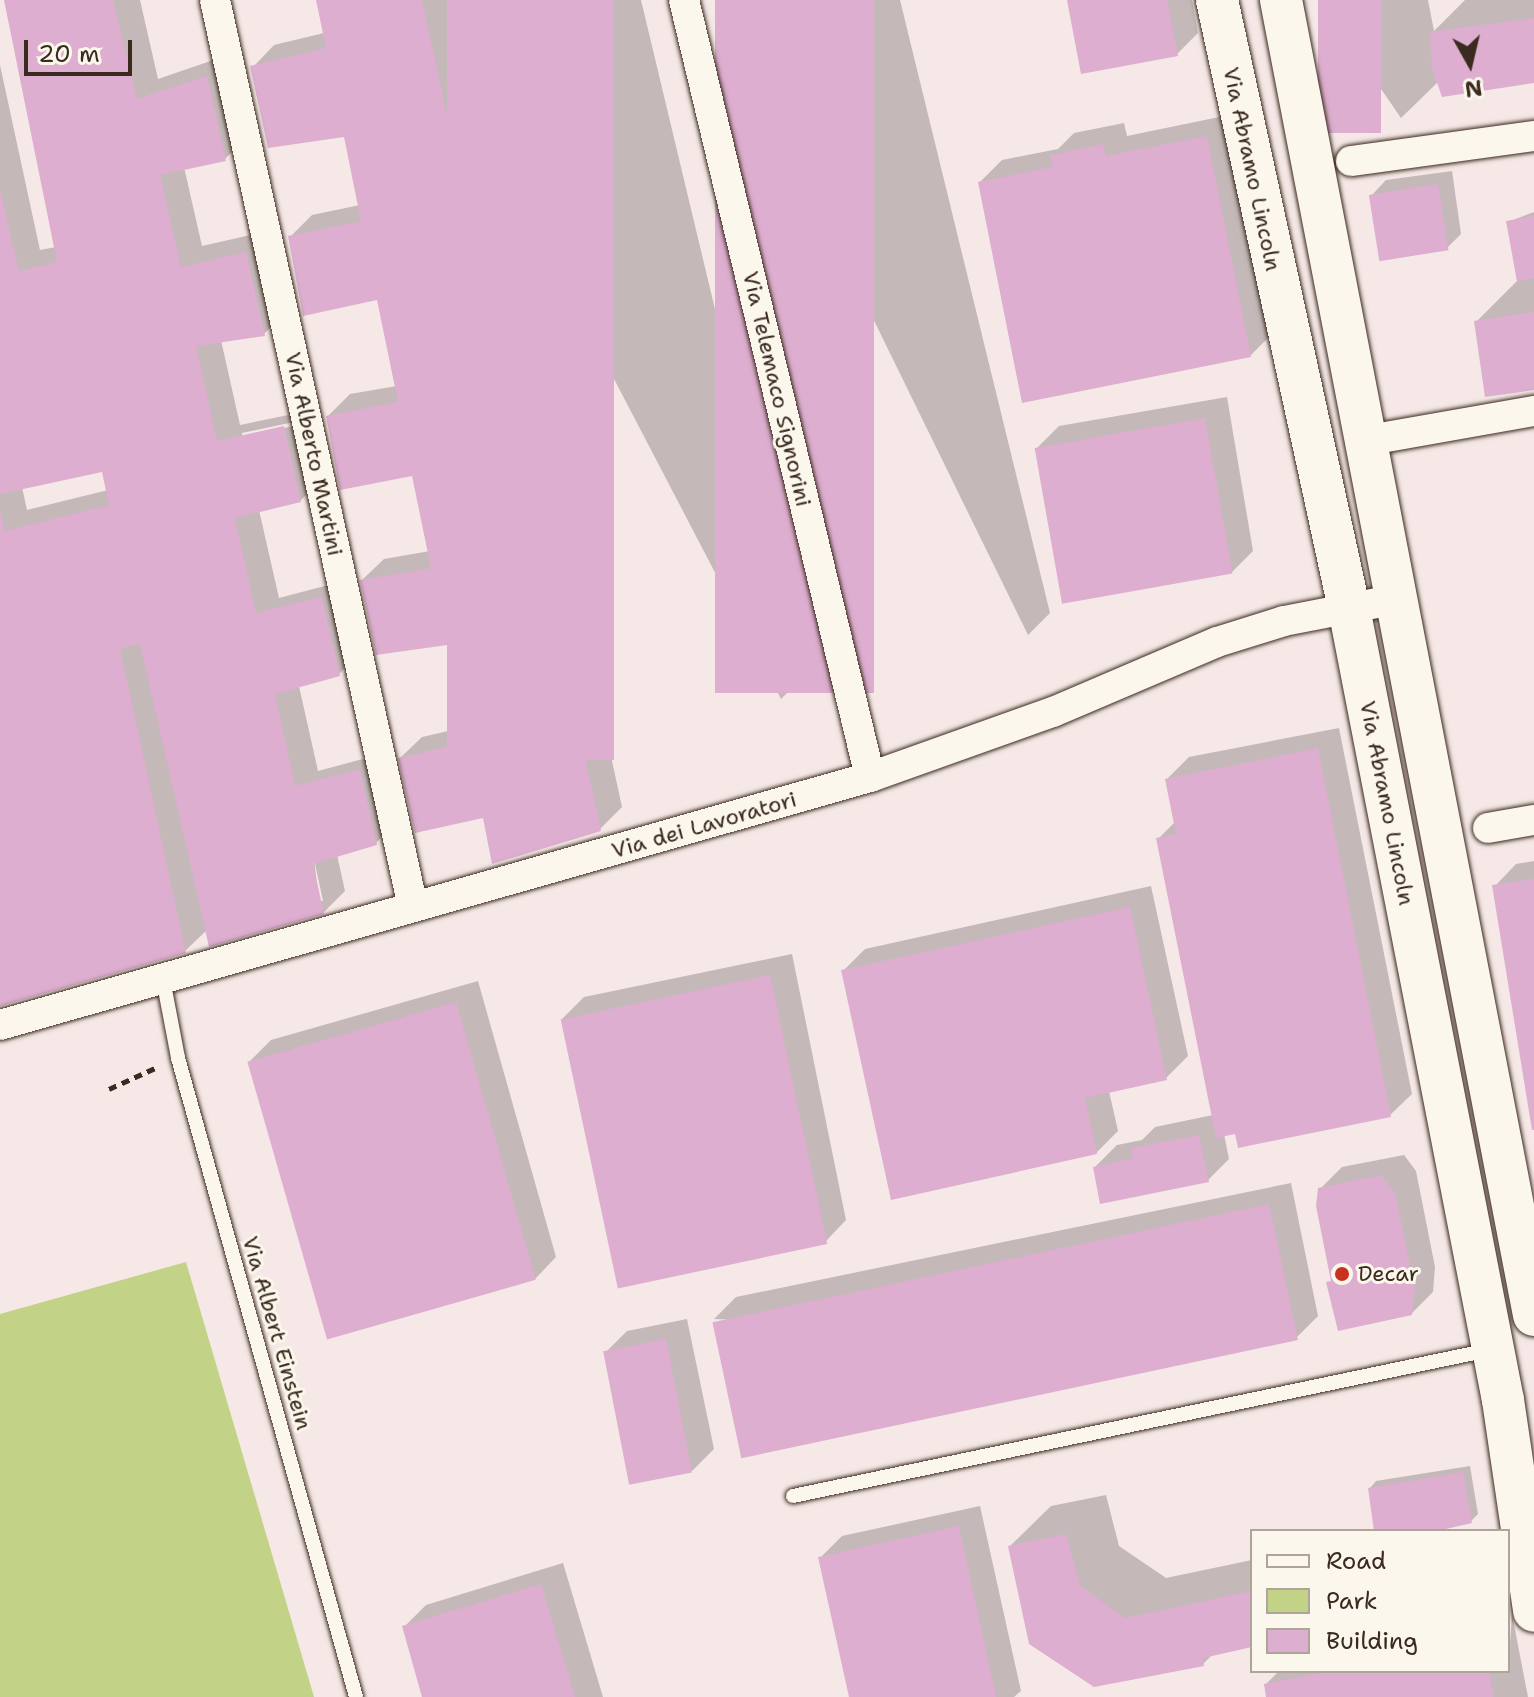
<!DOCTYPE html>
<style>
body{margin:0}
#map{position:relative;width:1534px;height:1697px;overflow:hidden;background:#f5e8e6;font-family:"Shantell Sans",sans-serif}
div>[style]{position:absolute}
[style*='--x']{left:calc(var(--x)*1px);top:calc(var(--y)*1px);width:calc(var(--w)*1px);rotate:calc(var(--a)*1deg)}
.green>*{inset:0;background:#c2d286}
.shadow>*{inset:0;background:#0003}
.building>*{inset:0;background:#ddaecf;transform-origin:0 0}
.path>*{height:5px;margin-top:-2.5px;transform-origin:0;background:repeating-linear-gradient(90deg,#3b2a1e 0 8px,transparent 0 14px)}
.roads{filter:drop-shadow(0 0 2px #3b2a1e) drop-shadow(0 0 2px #3b2a1e)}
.lane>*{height:14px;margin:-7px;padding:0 7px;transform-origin:7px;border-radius:7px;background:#fbf7ec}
.street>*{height:30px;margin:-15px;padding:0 15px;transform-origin:15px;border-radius:15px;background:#fbf7ec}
.secondary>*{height:42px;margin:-21px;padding:0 21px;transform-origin:21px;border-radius:21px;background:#fbf7ec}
.dots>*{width:22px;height:22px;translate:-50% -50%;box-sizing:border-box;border:4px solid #fbf7ec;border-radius:50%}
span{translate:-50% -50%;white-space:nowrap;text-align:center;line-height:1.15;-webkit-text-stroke:6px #fbf7ec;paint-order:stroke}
.street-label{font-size:22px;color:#3b2a1e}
.poi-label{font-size:22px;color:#3b2a1e}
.left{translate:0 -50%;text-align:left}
.legend{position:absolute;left:1250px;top:1529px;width:260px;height:144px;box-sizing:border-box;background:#fbf7ec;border:2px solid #aea59a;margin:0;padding:10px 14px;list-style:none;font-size:24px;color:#3b2a1e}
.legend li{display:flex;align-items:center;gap:16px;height:40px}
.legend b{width:40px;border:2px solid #aea59a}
.north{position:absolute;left:1430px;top:24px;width:80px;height:80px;-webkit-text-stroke:6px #fbf7ec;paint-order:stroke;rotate:172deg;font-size:22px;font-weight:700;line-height:32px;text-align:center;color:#3b2a1e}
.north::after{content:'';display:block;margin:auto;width:28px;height:36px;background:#3b2a1e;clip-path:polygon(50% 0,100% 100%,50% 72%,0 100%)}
.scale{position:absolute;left:24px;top:40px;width:108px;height:36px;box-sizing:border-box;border:4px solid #3b2a1e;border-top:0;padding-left:10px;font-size:24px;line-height:28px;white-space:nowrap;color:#3b2a1e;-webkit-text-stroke:6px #fbf7ec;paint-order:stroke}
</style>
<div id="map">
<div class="green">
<i style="clip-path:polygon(186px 1262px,314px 1697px,0 1697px,0 1314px)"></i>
</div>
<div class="shadow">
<i style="clip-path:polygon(evenodd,6px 0,140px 0,158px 79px,228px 55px,246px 137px,225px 159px,184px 167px,202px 246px,268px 231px,278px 320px,264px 334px,221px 340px,240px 425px,298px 413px,315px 486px,300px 501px,259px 510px,279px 598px,336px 583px,353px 660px,339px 674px,299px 686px,318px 771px,374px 756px,390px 828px,376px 843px,337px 855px,345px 891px,323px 913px,207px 930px,185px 951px,0 1004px,0 65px,40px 250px,56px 247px,6px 0,294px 422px,294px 426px,242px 437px,242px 433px,294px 422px,6px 0,104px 470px,108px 490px,27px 510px,22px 487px,104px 470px,6px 0,314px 859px,323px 901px,319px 901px,314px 859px)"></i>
<i style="clip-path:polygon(318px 0,641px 0,803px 677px,781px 699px,469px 101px,622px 807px,600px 829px,485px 815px,400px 758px,422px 737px,466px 727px,449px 643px,362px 580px,384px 559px,430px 551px,414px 474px,328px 416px,350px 394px,397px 386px,379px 298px,290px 237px,312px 215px,360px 205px,345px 135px,253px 67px,274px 45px,324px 33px)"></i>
<i style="clip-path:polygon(717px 0,900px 0,1050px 613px,1028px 635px)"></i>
<i style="clip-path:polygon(1070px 0,1192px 0,1198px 33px,1177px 54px)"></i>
<i style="clip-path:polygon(1320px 0,1428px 0,1434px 31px,1465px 0,1534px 0,1534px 81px,1439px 81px,1401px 118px)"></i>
<i style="clip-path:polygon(1229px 115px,1272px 334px,1250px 356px,980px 182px,1002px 160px,1058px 149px,1074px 133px,1124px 123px,1127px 136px)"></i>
<i style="clip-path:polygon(1452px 171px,1461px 234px,1447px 248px,1372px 195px,1386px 180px)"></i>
<i style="clip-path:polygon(1534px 212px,1534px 388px,1477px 321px,1517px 281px,1508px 222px)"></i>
<i style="clip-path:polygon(1227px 397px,1253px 551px,1232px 572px,1037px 448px,1059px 426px)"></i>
<i style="clip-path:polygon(1339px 728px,1412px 1094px,1390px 1115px,1224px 1134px,1229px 1159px,1208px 1180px,1095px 1167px,1117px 1145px,1142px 1140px,1155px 1127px,1213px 1115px,1158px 839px,1176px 821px,1167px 779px,1189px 757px)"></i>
<i style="clip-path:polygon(1534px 861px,1534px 1128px,1495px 886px,1516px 864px)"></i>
<i style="clip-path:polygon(1151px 886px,1188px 1056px,1166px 1078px,1109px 1091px,1118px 1131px,1096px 1153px,843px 971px,865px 949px)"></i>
<i style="clip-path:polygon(792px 954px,846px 1220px,825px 1242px,562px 1019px,584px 997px)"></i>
<i style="clip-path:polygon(478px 981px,556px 1257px,535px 1279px,249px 1062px,271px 1040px)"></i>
<i style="clip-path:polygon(1404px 1155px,1416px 1171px,1435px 1267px,1433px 1292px,1411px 1314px,1329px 1283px,1333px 1278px,1320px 1189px,1342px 1167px)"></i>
<i style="clip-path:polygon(1291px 1183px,1318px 1316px,1296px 1338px,714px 1319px,736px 1297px)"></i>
<i style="clip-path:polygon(687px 1319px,714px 1449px,692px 1471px,605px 1353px,627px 1331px)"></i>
<i style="clip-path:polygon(1470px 1466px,1478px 1514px,1471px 1521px,1443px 1526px,1444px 1531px,1376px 1531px,1370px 1488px,1376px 1481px)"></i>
<i style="clip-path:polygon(1106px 1495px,1119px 1546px,1166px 1578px,1252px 1560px,1252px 1645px,1214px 1653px,1203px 1664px,1095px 1685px,1010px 1546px,1051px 1506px)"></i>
<i style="clip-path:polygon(980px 1506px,1021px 1691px,1014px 1697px,851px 1697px,820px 1558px,842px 1536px)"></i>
<i style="clip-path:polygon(563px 1563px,603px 1697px,424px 1697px,404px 1627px,426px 1605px)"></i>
<i style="clip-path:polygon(1512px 1614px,1528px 1697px,1268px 1697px,1266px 1684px,1279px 1671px,1508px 1671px)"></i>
</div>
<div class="building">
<i style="clip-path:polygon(4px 0,113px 0,137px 99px,207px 76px,226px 161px,160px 175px,181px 267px,246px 252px,265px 336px,196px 346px,217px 441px,284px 426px,301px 502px,235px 518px,256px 613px,322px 597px,340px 676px,275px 694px,295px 786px,360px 769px,377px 845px,313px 864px,324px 914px,209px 947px,140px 643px,120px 649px,186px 953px,0 1006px,0 512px,5px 531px,109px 505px,102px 472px,0 494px,0 191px,19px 271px,57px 262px)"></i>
<i style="clip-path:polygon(316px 0,422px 0,601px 831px,492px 864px,483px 818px,415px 833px,398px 758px,467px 742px,447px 645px,376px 655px,360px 580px,431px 568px,412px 476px,340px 490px,326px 416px,398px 402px,377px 300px,303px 316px,288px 236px,361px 221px,344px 137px,268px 148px,250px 66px,326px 48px)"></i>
<i style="left:447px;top:0;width:167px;height:760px"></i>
<i style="left:715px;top:0;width:159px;height:693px"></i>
<i style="clip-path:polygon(1067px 0,1167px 0,1178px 56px,1081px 74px)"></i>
<i style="left:1318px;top:0;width:63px;height:133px"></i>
<i style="clip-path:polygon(1534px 18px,1534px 83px,1442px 97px,1432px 68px,1430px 32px)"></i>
<i style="clip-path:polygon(1207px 136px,1251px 357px,1022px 403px,978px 182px,1052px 167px,1050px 155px,1103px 144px,1106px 156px)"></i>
<i style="left:1438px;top:184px;width:67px;height:70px;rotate:81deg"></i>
<i style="clip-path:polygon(1534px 216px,1534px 278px,1517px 281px,1506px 221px)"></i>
<i style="clip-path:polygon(1534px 312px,1534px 390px,1485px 397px,1474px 321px)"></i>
<i style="left:1205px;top:418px;width:158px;height:173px;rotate:80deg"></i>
<i style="clip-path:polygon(1318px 748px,1391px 1117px,1238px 1148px,1235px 1134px,1216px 1138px,1156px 838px,1176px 834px,1165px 779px)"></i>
<i style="clip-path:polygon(1534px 879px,1534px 1130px,1532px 1130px,1492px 885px)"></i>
<i style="clip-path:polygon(1130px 907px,1167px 1080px,1085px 1098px,1097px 1154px,891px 1200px,841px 970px)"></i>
<i style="left:770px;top:975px;width:275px;height:214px;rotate:78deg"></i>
<i style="left:456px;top:1002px;width:289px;height:217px;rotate:74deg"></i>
<i style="clip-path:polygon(1199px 1135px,1209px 1182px,1100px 1204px,1093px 1167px,1133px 1158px,1131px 1148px)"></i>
<i style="clip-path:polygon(1381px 1175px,1395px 1193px,1415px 1290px,1412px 1315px,1338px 1331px,1326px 1282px,1331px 1281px,1316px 1206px,1318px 1188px)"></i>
<i style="left:1269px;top:1204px;width:139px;height:569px;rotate:78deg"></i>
<i style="left:666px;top:1339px;width:136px;height:64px;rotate:79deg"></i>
<i style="clip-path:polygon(1463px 1472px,1472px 1523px,1437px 1531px,1374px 1531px,1368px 1488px)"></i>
<i style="clip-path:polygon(959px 1526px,996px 1697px,849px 1697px,818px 1557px)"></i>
<i style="clip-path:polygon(1066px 1534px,1080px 1586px,1125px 1618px,1252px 1591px,1252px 1647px,1203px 1658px,1204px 1666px,1094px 1687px,1029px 1644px,1008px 1546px)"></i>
<i style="clip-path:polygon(541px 1584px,575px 1697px,422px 1697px,402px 1626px)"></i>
<i style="clip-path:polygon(1330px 1671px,1489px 1671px,1494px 1697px,1266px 1697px,1264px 1684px)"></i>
</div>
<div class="path">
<i style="--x:109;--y:1089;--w:51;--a:-24.5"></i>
</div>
<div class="roads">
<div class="lane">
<i style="--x:163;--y:979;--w:80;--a:79.2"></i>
<i style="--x:178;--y:1058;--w:663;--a:74.43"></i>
<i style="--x:793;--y:1496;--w:711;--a:-11.85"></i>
</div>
<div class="street">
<i style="--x:215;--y:0;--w:928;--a:77.69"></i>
<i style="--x:684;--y:0;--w:799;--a:76.54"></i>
<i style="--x:1351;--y:161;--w:185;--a:-7.8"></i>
<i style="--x:1369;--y:440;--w:168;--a:-10"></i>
<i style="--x:1488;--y:828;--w:47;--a:-9.9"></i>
<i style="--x:0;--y:1025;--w:905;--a:-15.91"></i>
<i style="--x:870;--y:777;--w:194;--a:-19.6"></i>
<i style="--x:1053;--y:712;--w:178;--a:-23.1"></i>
<i style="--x:1217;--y:642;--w:70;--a:-17.4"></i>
<i style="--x:1284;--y:621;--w:115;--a:-11"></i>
</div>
<div class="secondary">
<i style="--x:1217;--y:0;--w:622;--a:77.75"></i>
<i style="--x:1349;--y:608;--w:807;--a:79"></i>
<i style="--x:1503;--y:1400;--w:213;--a:81.6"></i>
<i style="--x:1281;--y:0;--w:1339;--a:79.11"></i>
</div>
</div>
<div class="dots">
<i style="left:1342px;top:1274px;background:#c8321e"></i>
</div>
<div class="street-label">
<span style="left:1252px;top:169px;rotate:78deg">Via Abramo Lincoln</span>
<span style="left:777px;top:389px;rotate:77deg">Via Telemaco Signorini</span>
<span style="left:314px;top:454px;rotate:78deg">Via Alberto Martini</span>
<span style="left:1387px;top:803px;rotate:79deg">Via Abramo Lincoln</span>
<span style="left:704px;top:825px;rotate:-16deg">Via dei Lavoratori</span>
<span style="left:277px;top:1333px;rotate:74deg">Via Albert Einstein</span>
</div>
<div class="poi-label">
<span class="left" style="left:1358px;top:1274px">Decar</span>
</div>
<ul class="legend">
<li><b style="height:10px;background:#fbf7ec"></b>Road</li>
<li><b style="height:22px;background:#c2d286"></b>Park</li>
<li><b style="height:22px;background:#ddaecf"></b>Building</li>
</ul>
<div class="north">N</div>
<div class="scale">20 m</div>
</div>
